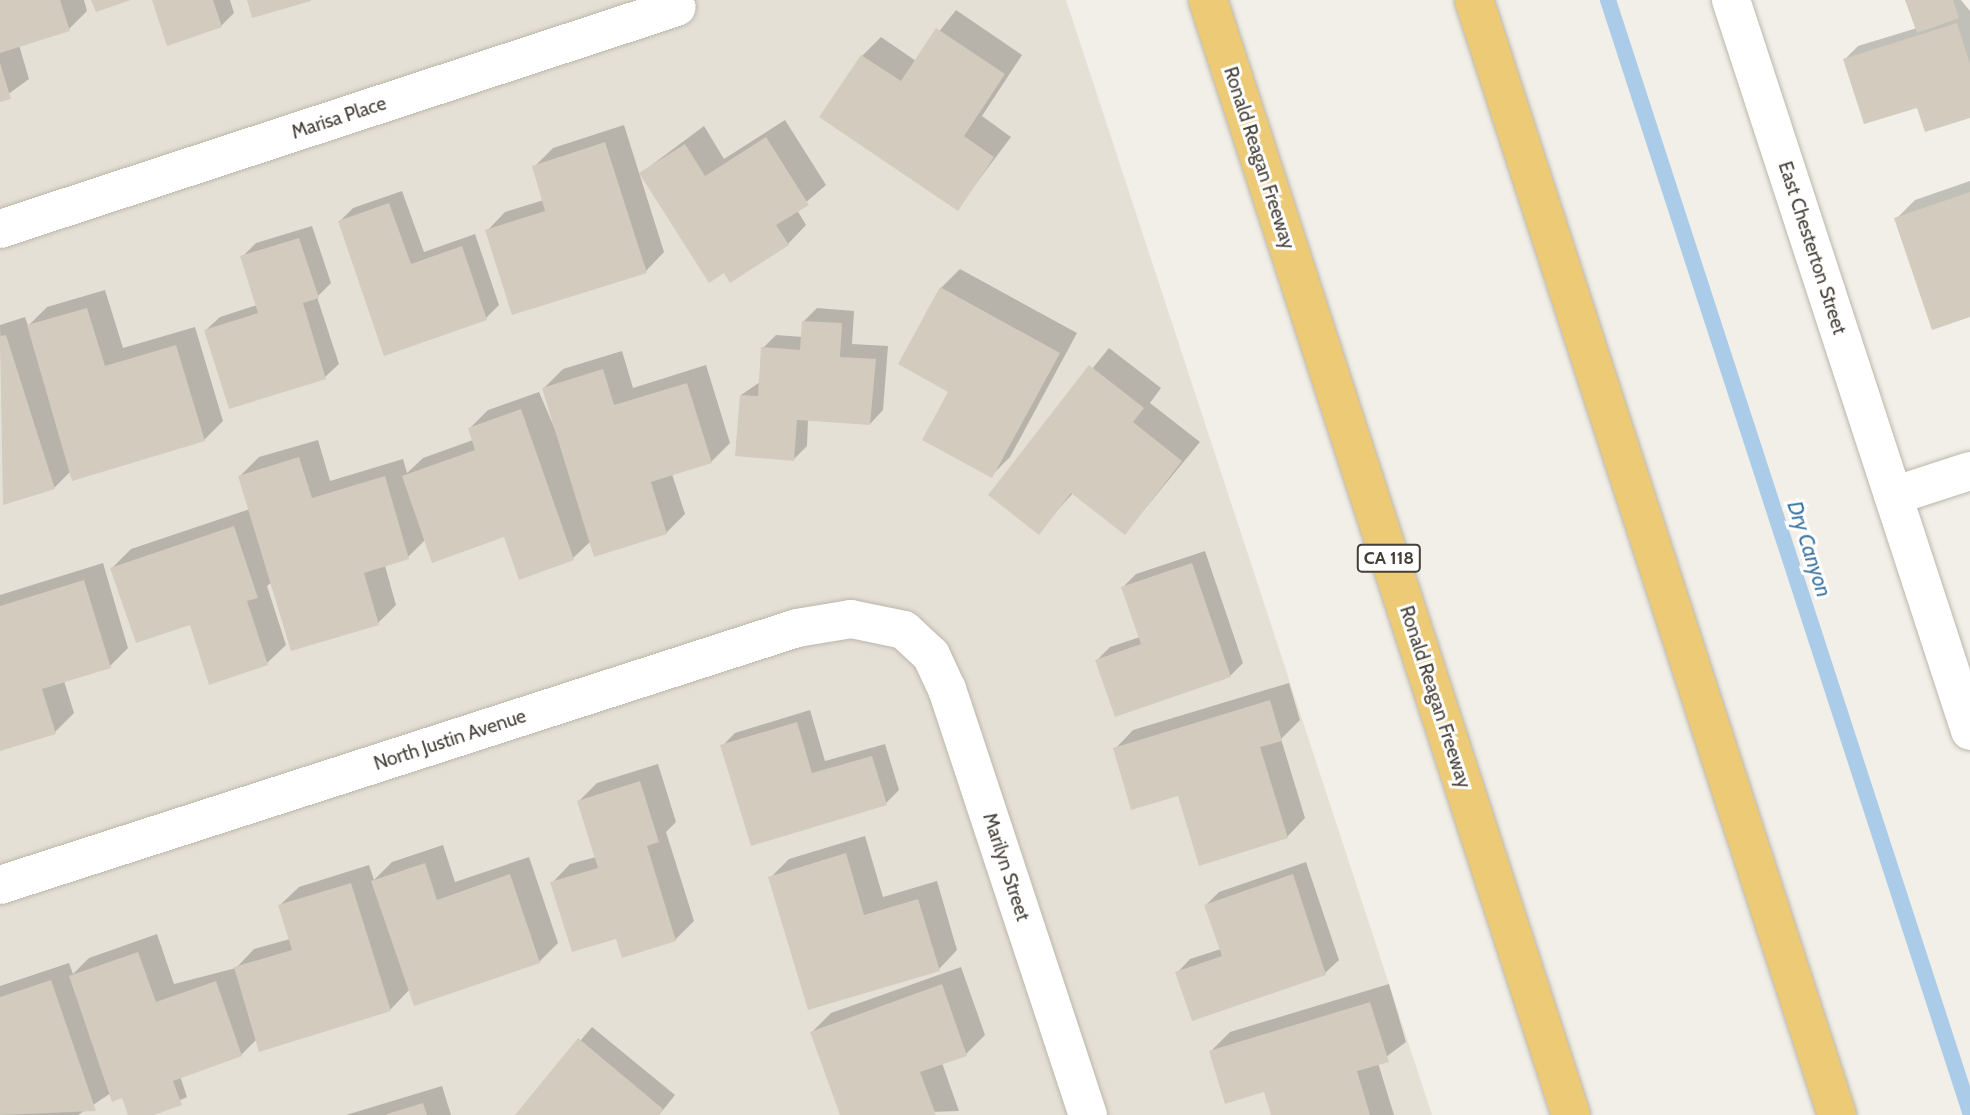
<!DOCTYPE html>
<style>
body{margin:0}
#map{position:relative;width:1970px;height:1115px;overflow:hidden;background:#f1efe7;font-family:Cabin,sans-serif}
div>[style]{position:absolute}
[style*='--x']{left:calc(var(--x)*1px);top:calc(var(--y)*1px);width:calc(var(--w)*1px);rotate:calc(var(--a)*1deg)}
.residential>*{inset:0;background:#e5e0d6}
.shadow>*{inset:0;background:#0003}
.stream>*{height:16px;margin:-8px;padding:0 8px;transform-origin:8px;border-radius:8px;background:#aacce8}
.building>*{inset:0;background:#d2cbbe}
.roads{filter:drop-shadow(0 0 2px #bcb6ab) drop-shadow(0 0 2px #bcb6ab)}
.minor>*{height:38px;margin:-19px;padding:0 19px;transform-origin:19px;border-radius:19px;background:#fff}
.motorway>*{height:38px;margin:-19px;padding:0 19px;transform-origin:19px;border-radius:19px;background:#edca76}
span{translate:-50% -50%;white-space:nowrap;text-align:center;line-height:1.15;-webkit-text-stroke:6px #fff;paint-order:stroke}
.shield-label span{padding:2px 5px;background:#fff;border:2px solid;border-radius:5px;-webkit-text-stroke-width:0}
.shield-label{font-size:18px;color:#443f37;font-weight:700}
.street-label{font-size:19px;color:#443f37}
.water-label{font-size:21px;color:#3c74a3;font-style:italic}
</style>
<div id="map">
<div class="residential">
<i style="clip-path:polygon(0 0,1066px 0,1432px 1115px,0 1115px)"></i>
</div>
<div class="shadow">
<i style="clip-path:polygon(0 0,84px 0,87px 11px,69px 29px,19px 45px,29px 79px,0 100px)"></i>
<i style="clip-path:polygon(154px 0,230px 0,234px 13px,221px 26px)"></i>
<i style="clip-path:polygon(1907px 0,1961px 0,1970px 11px,1970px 117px,1918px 105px,1845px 59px,1858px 46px,1917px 28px)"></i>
<i style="clip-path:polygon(956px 10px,1022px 55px,982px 116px,1011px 137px,957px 209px,862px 56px,881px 37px,916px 61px)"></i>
<i style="clip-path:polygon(785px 120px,826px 185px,797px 210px,806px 225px,788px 244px,641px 173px,704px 126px,724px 159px)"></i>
<i style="clip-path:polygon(624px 125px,664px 252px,646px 271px,487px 231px,505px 212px,544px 200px,534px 167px,553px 148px)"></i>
<i style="clip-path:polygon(1970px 181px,1970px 315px,1896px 219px,1915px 200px)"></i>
<i style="clip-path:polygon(402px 191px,424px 252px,475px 234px,499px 305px,486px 318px,340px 221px,353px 208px)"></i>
<i style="clip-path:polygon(312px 226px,331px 283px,317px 297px,339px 364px,325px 377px,206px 330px,220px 317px,257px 305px,242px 257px,256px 243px)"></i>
<i style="clip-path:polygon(960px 269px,1077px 333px,1010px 457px,991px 476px,950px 391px,941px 288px)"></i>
<i style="clip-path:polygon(105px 290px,123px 348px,195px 327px,223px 421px,204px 440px,71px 471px,54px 488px,5px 503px,0 325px,25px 317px,28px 326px,47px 307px)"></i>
<i style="clip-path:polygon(817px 308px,854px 311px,852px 344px,888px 346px,883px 410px,870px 424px,808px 419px,807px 446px,794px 459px,741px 395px,760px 382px,763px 348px,776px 335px,803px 337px,804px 321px)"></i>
<i style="clip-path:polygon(1109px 348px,1161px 388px,1150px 403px,1200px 442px,1125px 533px,1074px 492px,1038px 532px,990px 495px)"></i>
<i style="clip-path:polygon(622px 351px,633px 388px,706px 365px,730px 443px,711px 462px,672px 474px,685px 514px,666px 533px,591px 541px,573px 558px,505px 535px,426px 539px,408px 557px,385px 566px,396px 605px,378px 623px,272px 582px,267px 586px,286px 645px,267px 663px,191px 623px,112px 568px,131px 549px,250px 509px,240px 476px,259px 457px,318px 440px,330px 481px,403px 459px,407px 473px,423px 458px,473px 440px,470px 428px,488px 410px,539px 392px,563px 448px,544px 388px,563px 369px)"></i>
<i style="clip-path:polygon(1205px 551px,1243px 663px,1230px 676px,1097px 660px,1110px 647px,1140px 637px,1123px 587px,1136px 574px)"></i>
<i style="clip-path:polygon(103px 563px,128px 648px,110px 666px,64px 681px,74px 713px,55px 732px,0 749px,0 595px)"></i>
<i style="clip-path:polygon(1289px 683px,1300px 720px,1281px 739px,1305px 818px,1287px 837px,1179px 794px,1115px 749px,1133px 730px)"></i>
<i style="clip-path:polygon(810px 710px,825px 761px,885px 744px,899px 790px,886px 803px,722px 746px,735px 733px)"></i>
<i style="clip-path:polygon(658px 764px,676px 822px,666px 832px,694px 921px,675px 940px,617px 937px,552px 883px,570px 864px,596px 857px,579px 801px,597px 783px)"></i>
<i style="clip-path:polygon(865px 836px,883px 897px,937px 881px,957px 950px,939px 969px,770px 878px,789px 859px)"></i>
<i style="clip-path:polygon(443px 845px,455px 882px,529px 857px,558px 943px,539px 962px,410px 989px,390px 1010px,257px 1039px,241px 1055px,180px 1076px,187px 1097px,149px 1115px,129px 1115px,130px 1094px,111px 1093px,78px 1115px,0 1115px,0 986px,69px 963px,73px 974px,89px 958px,157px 934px,174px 984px,236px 968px,254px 949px,290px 939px,280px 905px,299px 887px,369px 865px,374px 880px,392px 862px)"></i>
<i style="clip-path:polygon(1306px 862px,1339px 960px,1325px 973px,1177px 973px,1190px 959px,1221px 949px,1206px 905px,1219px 892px)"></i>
<i style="clip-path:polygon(961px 967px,985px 1035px,966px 1054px,942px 1063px,959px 1111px,842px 1115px,812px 1032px,831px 1013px)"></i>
<i style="clip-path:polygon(1389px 984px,1406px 1042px,1378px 1063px,1394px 1115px,1273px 1115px,1265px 1090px,1211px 1051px,1230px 1032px)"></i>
<i style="clip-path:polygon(592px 1027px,675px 1095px,659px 1115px,517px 1115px)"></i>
<i style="clip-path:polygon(442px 1086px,451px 1115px,346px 1115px)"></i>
</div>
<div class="stream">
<i style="--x:1608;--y:0;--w:1169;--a:71.97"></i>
</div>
<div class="building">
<i style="clip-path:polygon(0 0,60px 0,70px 31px,0 53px)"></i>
<i style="clip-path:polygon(91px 0,131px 0,96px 12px)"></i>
<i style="clip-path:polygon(152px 0,213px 0,222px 27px,167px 46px)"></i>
<i style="clip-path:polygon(247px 0,311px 0,311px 1px,252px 18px)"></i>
<i style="clip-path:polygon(1905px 0,1953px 0,1959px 18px,1917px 33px)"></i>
<i style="clip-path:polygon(1957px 23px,1970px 64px,1970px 118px,1925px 132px,1917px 108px,1864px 124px,1843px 59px)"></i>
<i style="clip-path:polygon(936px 28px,1005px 74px,964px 136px,994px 157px,958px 211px,819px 117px,861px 55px,901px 81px)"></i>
<i style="clip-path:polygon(0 63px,11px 99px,0 102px)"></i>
<i style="clip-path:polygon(766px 137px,809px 205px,776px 225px,789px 245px,730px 283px,724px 273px,709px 283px,639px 173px,685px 144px,705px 176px)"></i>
<i style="clip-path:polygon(605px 142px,647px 273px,512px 315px,485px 230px,545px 211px,532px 166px)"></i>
<i style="clip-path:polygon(1970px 192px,1970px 317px,1932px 330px,1894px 218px)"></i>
<i style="clip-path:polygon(389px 203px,411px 264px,462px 246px,487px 320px,384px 356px,338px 221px)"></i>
<i style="clip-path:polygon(299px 238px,319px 298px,303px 303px,326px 379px,229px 409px,204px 330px,258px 313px,240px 256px)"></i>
<i style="clip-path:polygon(940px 287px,1060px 353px,992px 478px,922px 440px,948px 392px,898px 364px)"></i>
<i style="clip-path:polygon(87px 308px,105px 366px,176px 345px,205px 441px,72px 481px,27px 325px)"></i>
<i style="clip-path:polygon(802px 321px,842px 323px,840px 357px,876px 359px,870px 425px,797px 420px,794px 461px,735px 456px,740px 395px,758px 396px,761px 347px,800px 350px)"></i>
<i style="clip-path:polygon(6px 335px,55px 489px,3px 505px,0 336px)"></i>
<i style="clip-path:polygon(1089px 365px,1144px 408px,1133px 422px,1182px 461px,1125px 535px,1071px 493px,1039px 535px,988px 495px)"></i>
<i style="clip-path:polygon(603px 369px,614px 405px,687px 383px,712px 463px,651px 482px,667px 534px,594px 557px,542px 388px)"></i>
<i style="clip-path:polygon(521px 409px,574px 560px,519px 580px,504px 537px,432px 563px,402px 476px,475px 450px,468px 428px)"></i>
<i style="clip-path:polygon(299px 457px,312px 498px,385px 476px,409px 559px,364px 573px,379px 625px,291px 651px,238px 476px)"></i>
<i style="clip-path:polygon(234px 526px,258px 598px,247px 601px,268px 665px,209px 685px,190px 625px,136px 643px,110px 568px)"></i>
<i style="clip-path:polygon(1192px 563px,1231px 677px,1115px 717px,1095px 660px,1141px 644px,1121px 587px)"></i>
<i style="clip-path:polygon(84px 580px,111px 668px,42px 689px,56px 734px,0 751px,0 606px)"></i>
<i style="clip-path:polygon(1270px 700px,1282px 741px,1260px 747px,1288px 838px,1199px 866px,1178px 796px,1131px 810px,1113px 748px)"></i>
<i style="clip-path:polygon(797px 722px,812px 773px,872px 756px,887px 805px,751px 846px,720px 745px)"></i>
<i style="clip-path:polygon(640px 781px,659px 842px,647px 846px,676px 941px,622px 958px,616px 939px,572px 952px,550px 882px,598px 868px,577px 801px)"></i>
<i style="clip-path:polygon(846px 853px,864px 915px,918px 899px,940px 971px,808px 1010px,768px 877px)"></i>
<i style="clip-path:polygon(425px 863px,437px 900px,510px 874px,540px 963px,414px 1006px,371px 881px)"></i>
<i style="clip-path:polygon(1293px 874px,1326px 975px,1192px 1021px,1175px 972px,1222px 956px,1204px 905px)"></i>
<i style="clip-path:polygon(351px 883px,391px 1011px,259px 1052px,234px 967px,292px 950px,278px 905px)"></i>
<i style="clip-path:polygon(138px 952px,156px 1002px,216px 981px,242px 1056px,173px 1081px,182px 1105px,154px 1115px,128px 1115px,122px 1098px,112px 1102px,69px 976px)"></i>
<i style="clip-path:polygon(51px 980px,96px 1111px,0 1115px,0 997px)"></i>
<i style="clip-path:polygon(942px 984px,967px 1056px,920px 1072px,936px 1115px,840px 1115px,810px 1032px)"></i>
<i style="clip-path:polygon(1370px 1002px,1389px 1062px,1357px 1071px,1370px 1115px,1271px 1115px,1264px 1092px,1225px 1104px,1209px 1051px)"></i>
<i style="clip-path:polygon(578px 1038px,663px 1109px,659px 1115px,515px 1115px)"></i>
<i style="clip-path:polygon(423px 1103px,427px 1115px,387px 1115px,387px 1114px)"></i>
</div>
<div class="roads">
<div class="minor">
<i style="--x:1731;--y:0;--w:769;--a:71.89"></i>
<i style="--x:0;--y:229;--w:712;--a:-18.16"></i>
<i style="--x:1893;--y:496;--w:81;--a:-18"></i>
<i style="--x:0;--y:885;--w:837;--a:-17.87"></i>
<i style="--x:797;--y:628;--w:55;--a:-9.5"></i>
<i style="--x:851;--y:619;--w:54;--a:11.7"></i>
<i style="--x:904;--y:630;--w:37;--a:43"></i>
<i style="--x:931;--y:655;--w:38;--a:65"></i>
<i style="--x:947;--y:689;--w:449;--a:71.7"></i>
</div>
<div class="motorway">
<i style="--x:1208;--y:0;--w:1173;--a:71.97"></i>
<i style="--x:1474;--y:0;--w:1173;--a:71.97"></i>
</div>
</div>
<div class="shield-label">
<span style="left:1389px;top:558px">CA 118</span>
</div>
<div class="street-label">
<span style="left:339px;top:118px;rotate:-18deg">Marisa Place</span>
<span style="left:1259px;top:158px;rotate:72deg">Ronald Reagan Freeway</span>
<span style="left:1812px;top:248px;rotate:72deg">East Chesterton Street</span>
<span style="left:1435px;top:697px;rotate:72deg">Ronald Reagan Freeway</span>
<span style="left:450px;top:740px;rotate:-18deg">North Justin Avenue</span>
<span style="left:1006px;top:867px;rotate:72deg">Marilyn Street</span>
</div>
<div class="water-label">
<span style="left:1809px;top:549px;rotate:72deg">Dry Canyon</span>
</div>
</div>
